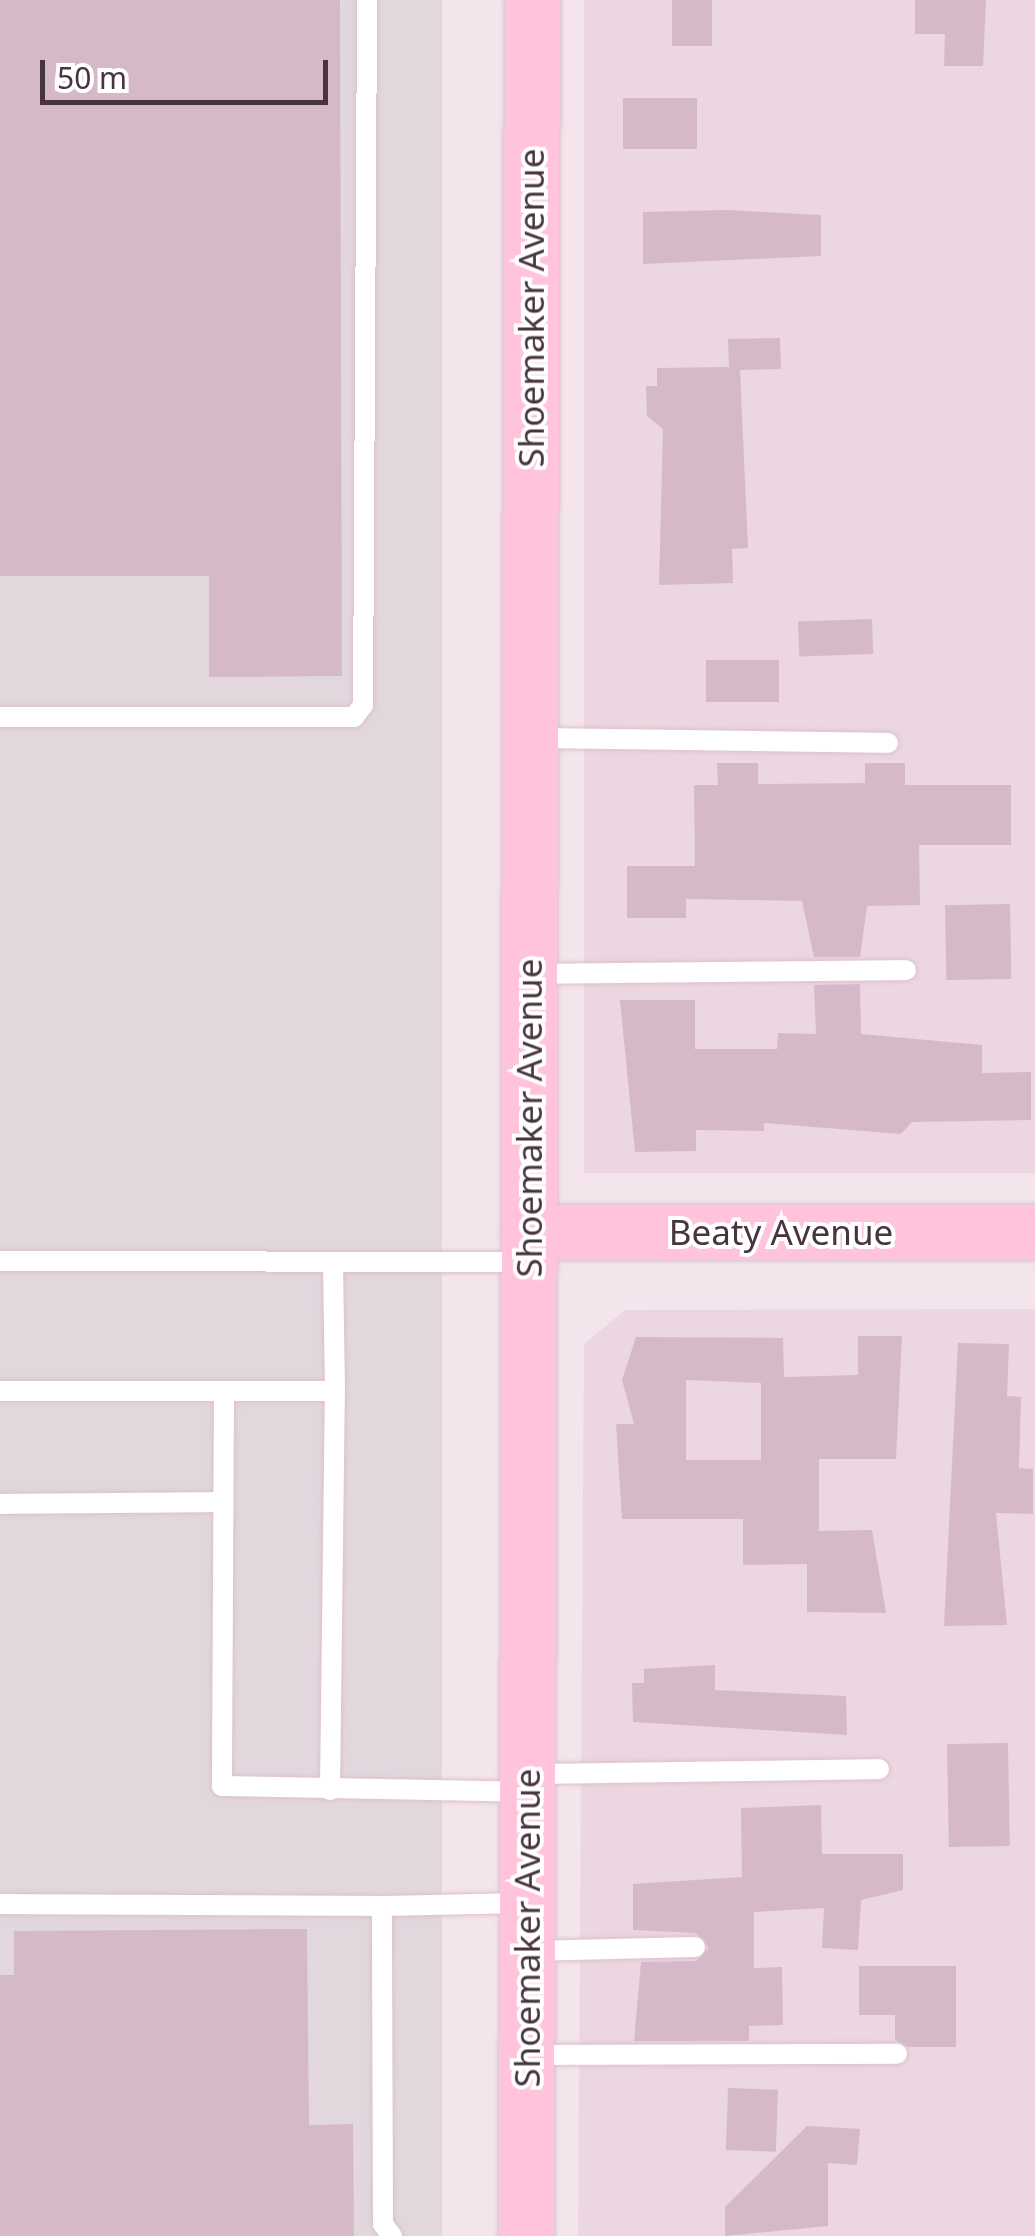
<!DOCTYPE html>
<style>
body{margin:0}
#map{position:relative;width:1035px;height:2236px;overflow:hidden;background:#f4e5ec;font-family:"Noto Sans",sans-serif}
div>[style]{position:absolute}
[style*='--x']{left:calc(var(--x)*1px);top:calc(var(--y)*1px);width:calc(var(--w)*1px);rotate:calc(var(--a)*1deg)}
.residential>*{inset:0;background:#ecd6e1;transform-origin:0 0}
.industrial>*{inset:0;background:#e3d7de;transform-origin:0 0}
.building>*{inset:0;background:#d6b9c9;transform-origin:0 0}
.roads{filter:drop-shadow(0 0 2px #dbc1cd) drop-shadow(0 0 2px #dbc1cd)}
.lane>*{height:20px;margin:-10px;padding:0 10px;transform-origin:10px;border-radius:10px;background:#fff}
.secondary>*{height:55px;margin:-27.5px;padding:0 27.5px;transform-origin:27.5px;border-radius:27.5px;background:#ffc3db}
span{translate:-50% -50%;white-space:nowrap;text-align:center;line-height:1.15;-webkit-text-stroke:8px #fff;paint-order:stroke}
.street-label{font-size:35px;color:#47343e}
.scale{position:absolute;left:40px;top:60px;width:288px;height:45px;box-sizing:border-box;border:5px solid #47343e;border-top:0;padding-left:12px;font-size:30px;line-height:35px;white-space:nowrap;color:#47343e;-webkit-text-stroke:8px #fff;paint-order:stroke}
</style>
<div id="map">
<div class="residential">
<i style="left:584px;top:0;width:451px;height:1173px"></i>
<i style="clip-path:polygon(1035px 1309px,1035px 2236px,578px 2236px,584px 1344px,625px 1310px)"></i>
</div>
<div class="industrial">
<i style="left:0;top:0;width:442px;height:2236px"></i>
</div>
<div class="building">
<i style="clip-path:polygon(0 0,340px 0,342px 676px,209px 677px,209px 576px,0 576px)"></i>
<i style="left:672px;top:0;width:40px;height:46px"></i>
<i style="clip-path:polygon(915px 0,986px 0,983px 66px,944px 66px,945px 34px,915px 34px)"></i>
<i style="left:623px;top:98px;width:74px;height:51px"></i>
<i style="clip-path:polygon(726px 210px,821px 215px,821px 256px,643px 264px,643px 212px)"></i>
<i style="clip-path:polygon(780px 338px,781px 369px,740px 370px,748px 548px,732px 549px,733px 583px,659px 585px,663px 429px,647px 416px,646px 386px,657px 386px,657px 368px,729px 367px,728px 339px)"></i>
<i style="left:872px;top:619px;width:35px;height:74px;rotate:88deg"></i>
<i style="left:706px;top:660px;width:73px;height:42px"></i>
<i style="clip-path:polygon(717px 763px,758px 763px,758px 784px,865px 783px,865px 763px,905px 763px,905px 785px,1011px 785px,1011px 845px,919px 845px,920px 905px,867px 906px,860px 957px,814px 957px,802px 901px,686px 899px,686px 918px,627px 918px,627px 866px,695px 866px,694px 785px,718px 785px)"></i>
<i style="left:1010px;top:904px;width:75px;height:65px;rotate:89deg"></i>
<i style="clip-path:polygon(860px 984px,861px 1034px,982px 1045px,982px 1073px,1031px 1072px,1031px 1120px,912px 1122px,901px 1134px,764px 1123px,764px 1131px,696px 1130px,696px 1151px,635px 1152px,620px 1000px,695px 1000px,695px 1049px,777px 1049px,778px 1033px,816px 1034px,814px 985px)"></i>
<i style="clip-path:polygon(evenodd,858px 1336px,902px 1336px,896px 1459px,819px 1459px,819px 1531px,872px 1530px,886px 1613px,807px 1612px,807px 1564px,743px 1565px,743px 1519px,622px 1519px,616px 1424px,634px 1424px,622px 1380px,636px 1337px,783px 1338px,784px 1377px,858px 1375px,858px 1336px,686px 1380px,761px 1383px,761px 1460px,686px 1460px,686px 1380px)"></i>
<i style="clip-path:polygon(958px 1343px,1009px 1344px,1007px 1396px,1021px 1397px,1019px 1468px,1033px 1469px,1033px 1514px,996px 1513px,1007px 1625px,944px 1626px)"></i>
<i style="clip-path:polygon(715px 1665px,715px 1690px,846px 1696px,847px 1735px,633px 1722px,632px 1683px,644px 1683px,644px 1669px)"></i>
<i style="left:1008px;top:1743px;width:103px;height:61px;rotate:89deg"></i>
<i style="clip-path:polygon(821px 1805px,822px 1854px,903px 1854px,903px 1890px,861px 1900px,858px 1950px,822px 1948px,824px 1908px,754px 1912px,754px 1968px,782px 1967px,783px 2025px,749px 2026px,749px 2041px,634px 2041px,641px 1962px,696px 1961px,709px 1948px,696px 1933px,633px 1930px,633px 1884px,742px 1877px,741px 1808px)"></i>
<i style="clip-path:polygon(307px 1929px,309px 2125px,353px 2124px,354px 2236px,0 2236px,0 1975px,14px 1975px,14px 1931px)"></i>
<i style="clip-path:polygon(859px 1966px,956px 1966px,956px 2047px,908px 2047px,895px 2040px,895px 2015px,859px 2015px)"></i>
<i style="left:728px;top:2088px;width:50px;height:62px;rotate:2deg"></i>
<i style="clip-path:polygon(807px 2126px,860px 2129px,857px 2165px,828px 2163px,828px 2226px,725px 2236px,725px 2207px)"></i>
</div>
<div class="roads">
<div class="lane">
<i style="--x:0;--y:717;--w:354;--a:0"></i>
<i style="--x:354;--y:717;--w:15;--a:-53"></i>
<i style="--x:363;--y:705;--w:705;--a:-89.67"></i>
<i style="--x:532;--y:738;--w:356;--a:0.8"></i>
<i style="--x:531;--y:974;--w:375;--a:-0.6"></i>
<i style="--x:0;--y:1261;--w:528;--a:0.11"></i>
<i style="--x:0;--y:1391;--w:335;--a:0"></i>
<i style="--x:335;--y:1391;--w:129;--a:-90.9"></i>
<i style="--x:224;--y:1392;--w:394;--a:90.3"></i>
<i style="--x:222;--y:1786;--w:304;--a:1.1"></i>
<i style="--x:0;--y:1504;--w:223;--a:-0.5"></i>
<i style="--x:529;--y:1774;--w:350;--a:-0.8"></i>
<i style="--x:330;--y:1790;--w:399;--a:-89.3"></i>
<i style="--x:0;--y:1904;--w:382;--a:0.3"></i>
<i style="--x:529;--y:1951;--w:166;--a:-1.4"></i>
<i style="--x:529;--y:2055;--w:368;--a:-0.2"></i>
<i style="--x:392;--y:2236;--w:15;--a:-127"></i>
<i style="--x:383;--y:2224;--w:318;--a:-90.2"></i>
<i style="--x:382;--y:1906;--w:143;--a:-1.2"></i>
</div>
<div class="secondary">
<i style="--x:528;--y:1232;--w:507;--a:0"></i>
<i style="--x:526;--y:2236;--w:2236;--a:-89.85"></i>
</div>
</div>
<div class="street-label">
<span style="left:531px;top:308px;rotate:-90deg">Shoemaker Avenue</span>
<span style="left:529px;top:1118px;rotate:-90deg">Shoemaker Avenue</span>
<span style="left:781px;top:1232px">Beaty Avenue</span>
<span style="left:527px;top:1928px;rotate:-90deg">Shoemaker Avenue</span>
</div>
<div class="scale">50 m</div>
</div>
